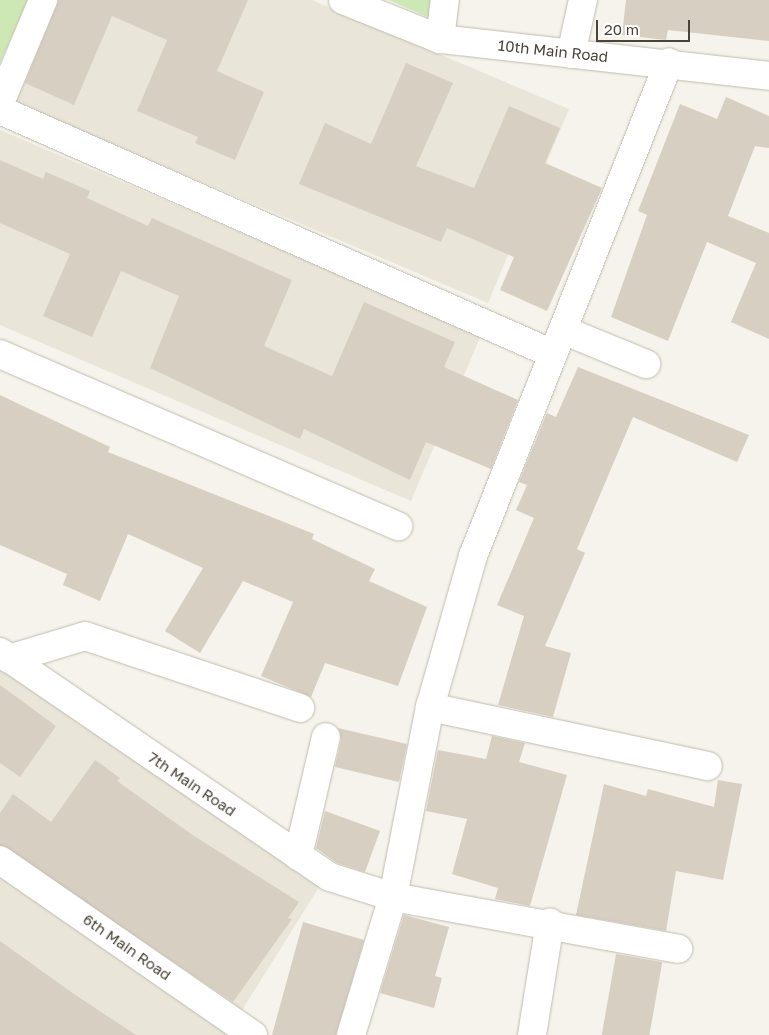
<!DOCTYPE html>
<style>
body{margin:0}
#map{position:relative;width:769px;height:1035px;overflow:hidden;background:#f5f3eb;font-family:"Golos Text",sans-serif}
div>[style]{position:absolute}
[style*='--x']{left:calc(var(--x)*1px);top:calc(var(--y)*1px);width:calc(var(--w)*1px);rotate:calc(var(--a)*1deg)}
.residential>*{inset:0;background:#e9e5d9}
.green>*{inset:0;background:#cee8b5}
.building>*{inset:0;background:#d7cfc1;transform-origin:0 0}
.roads{filter:drop-shadow(0 0 1px #c1bbae) drop-shadow(0 0 1px #c1bbae)}
.minor>*{height:28px;margin:-14px;padding:0 14px;transform-origin:14px;border-radius:14px;background:#fff}
span{translate:-50% -50%;white-space:nowrap;text-align:center;line-height:1.15;-webkit-text-stroke:4px #fff;paint-order:stroke}
.street-label{font-size:15px;color:#494439}
.scale{position:absolute;left:596px;top:20px;width:94px;height:22px;box-sizing:border-box;border:2px solid #494439;border-top:0;padding-left:6px;font-size:15px;line-height:18px;white-space:nowrap;color:#494439;-webkit-text-stroke:4px #fff;paint-order:stroke}
</style>
<div id="map">
<div class="residential">
<i style="clip-path:polygon(50px 0,312px 0,569px 109px,488px 303px,8px 100px)"></i>
<i style="clip-path:polygon(0 130px,481px 335px,411px 501px,0 325px)"></i>
<i style="clip-path:polygon(0 666px,321px 884px,237px 1018px,0 854px)"></i>
<i style="clip-path:polygon(0 871px,236px 1035px,0 1035px)"></i>
</div>
<div class="green">
<i style="clip-path:polygon(0 0,28px 0,0 63px)"></i>
<i style="clip-path:polygon(389px 0,454px 0,450px 27px)"></i>
</div>
<div class="building">
<i style="clip-path:polygon(59px 0,248px 0,217px 71px,264px 92px,235px 160px,195px 143px,198px 137px,137px 111px,167px 40px,112px 16px,74px 105px,25px 83px)"></i>
<i style="clip-path:polygon(626px 0,769px 0,769px 41px,668px 30px,666px 40px,622px 35px)"></i>
<i style="clip-path:polygon(406px 63px,453px 83px,416px 166px,474px 188px,509px 106px,560px 128px,545px 163px,602px 188px,547px 311px,500px 290px,514px 257px,447px 228px,441px 242px,299px 184px,325px 123px,371px 144px)"></i>
<i style="clip-path:polygon(726px 97px,769px 116px,769px 148px,755px 146px,728px 216px,769px 233px,769px 339px,731px 322px,756px 263px,707px 242px,668px 341px,611px 317px,647px 215px,638px 211px,680px 104px,717px 119px)"></i>
<i style="clip-path:polygon(0 160px,43px 179px,46px 172px,90px 191px,87px 198px,148px 226px,152px 218px,292px 280px,264px 346px,332px 376px,364px 302px,455px 342px,444px 367px,518px 400px,491px 469px,426px 442px,410px 480px,304px 429px,300px 439px,150px 368px,179px 296px,121px 271px,92px 337px,43px 316px,70px 254px,0 223px)"></i>
<i style="clip-path:polygon(578px 367px,749px 435px,737px 462px,633px 417px,577px 549px,585px 553px,545px 646px,571px 653px,553px 717px,498px 705px,524px 616px,497px 605px,534px 518px,516px 510px,527px 485px,519px 482px,547px 413px,556px 417px)"></i>
<i style="clip-path:polygon(0 395px,110px 447px,108px 452px,314px 534px,312px 539px,375px 569px,369px 581px,427px 607px,398px 686px,325px 663px,311px 697px,261px 676px,293px 602px,243px 581px,200px 653px,165px 631px,203px 568px,128px 534px,100px 601px,63px 585px,67px 574px,0 545px)"></i>
<i style="clip-path:polygon(0 685px,56px 726px,20px 777px,0 763px)"></i>
<i style="clip-path:polygon(338px 728px,407px 744px,399px 782px,335px 767px,341px 740px)"></i>
<i style="clip-path:polygon(492px 736px,525px 743px,519px 762px,567px 775px,530px 906px,495px 899px,498px 888px,452px 874px,467px 819px,426px 811px,438px 750px,486px 759px)"></i>
<i style="clip-path:polygon(95px 760px,120px 778px,117px 781px,194px 836px,299px 902px,288px 918px,292px 919px,233px 1002px,0 845px,0 813px,13px 794px,51px 822px)"></i>
<i style="clip-path:polygon(718px 780px,742px 784px,723px 880px,676px 871px,666px 931px,576px 915px,604px 784px,646px 796px,648px 789px,714px 807px)"></i>
<i style="clip-path:polygon(325px 811px,380px 831px,365px 872px,337px 863px,316px 848px)"></i>
<i style="clip-path:polygon(404px 915px,449px 927px,435px 976px,442px 978px,434px 1008px,380px 993px)"></i>
<i style="clip-path:polygon(303px 922px,364px 940px,336px 1035px,272px 1035px)"></i>
<i style="clip-path:polygon(0 941px,74px 994px,136px 1035px,0 1035px)"></i>
<i style="left:616px;top:954px;width:47px;height:82px;rotate:10deg"></i>
</div>
<div class="roads">
<div class="minor">
<i style="--x:343;--y:0;--w:105;--a:21.9"></i>
<i style="--x:440;--y:39;--w:331;--a:6.4"></i>
<i style="--x:440;--y:39;--w:39;--a:-83"></i>
<i style="--x:571;--y:54;--w:55;--a:-77.5"></i>
<i style="--x:0;--y:103;--w:112;--a:-67.3"></i>
<i style="--x:0;--y:110;--w:604;--a:23.81"></i>
<i style="--x:563;--y:330;--w:90;--a:22.3"></i>
<i style="--x:0;--y:354;--w:434;--a:23.4"></i>
<i style="--x:0;--y:652;--w:399;--a:34.3"></i>
<i style="--x:330;--y:877;--w:66;--a:17.6"></i>
<i style="--x:393;--y:897;--w:290;--a:10.3"></i>
<i style="--x:9;--y:659;--w:79;--a:-16.8"></i>
<i style="--x:85;--y:636;--w:227;--a:18.5"></i>
<i style="--x:430;--y:707;--w:284;--a:12"></i>
<i style="--x:298;--y:856;--w:122;--a:-76.8"></i>
<i style="--x:0;--y:860;--w:308;--a:34.7"></i>
<i style="--x:351;--y:1035;--w:144;--a:-73.1"></i>
<i style="--x:393;--y:897;--w:194;--a:-79"></i>
<i style="--x:430;--y:707;--w:157;--a:-74.1"></i>
<i style="--x:473;--y:556;--w:531;--a:-68.36"></i>
<i style="--x:532;--y:1035;--w:114;--a:-80.9"></i>
</div>
</div>
<div class="street-label">
<span style="left:553px;top:51px;rotate:6deg">10th Main Road</span>
<span style="left:192px;top:784px;rotate:34deg">7th Main Road</span>
<span style="left:127px;top:947px;rotate:35deg">6th Main Road</span>
</div>
<div class="scale">20 m</div>
</div>
